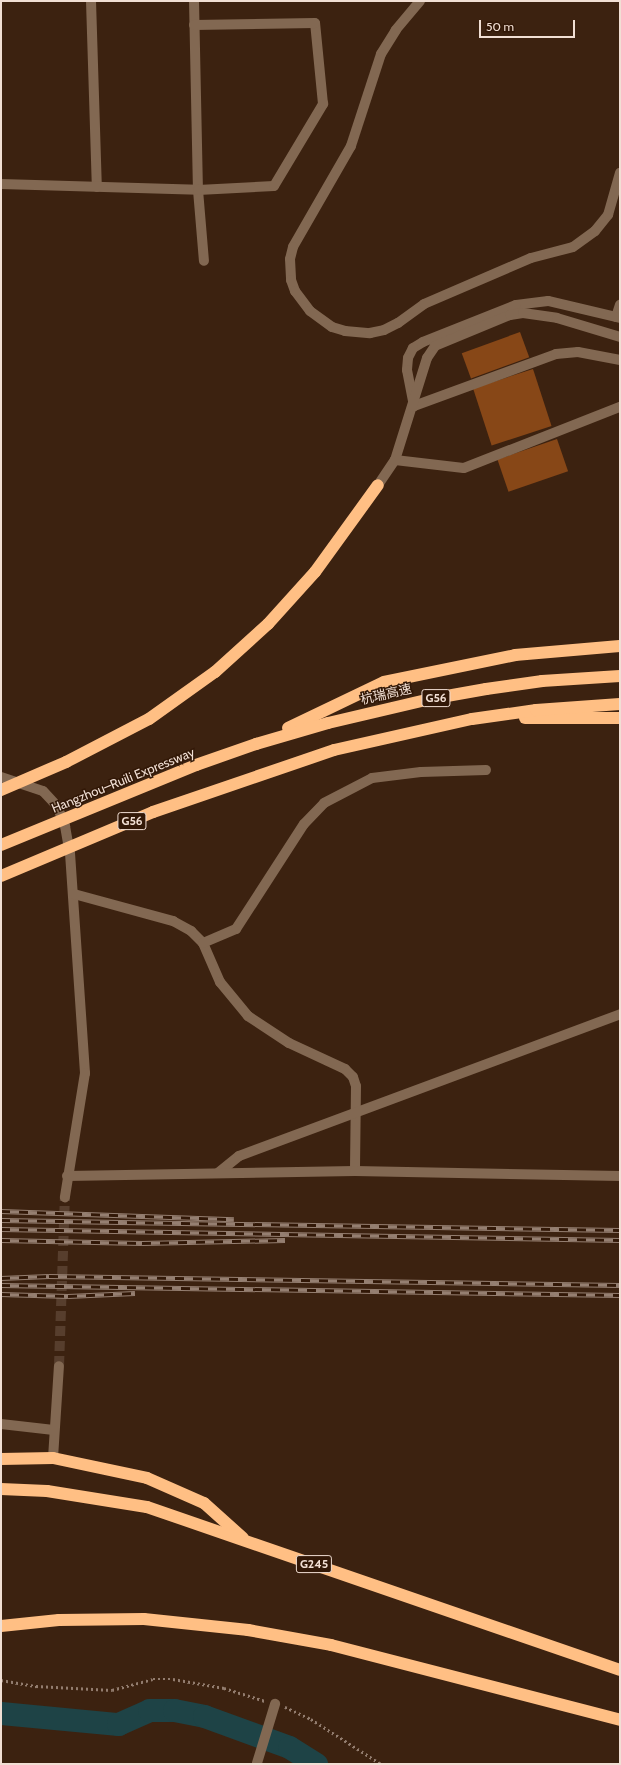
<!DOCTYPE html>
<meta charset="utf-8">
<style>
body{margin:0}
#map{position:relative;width:621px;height:1765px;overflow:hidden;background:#3c2210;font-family:Cabin,"Noto Sans SC",sans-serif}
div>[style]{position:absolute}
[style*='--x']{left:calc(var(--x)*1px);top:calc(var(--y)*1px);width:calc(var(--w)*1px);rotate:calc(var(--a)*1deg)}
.river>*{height:23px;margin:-11.5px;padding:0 11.5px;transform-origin:11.5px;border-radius:11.5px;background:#1e4346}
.building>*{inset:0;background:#874717;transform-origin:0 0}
.minor-tunnel>*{height:10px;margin-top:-5px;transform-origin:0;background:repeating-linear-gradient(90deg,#573e2d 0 10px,transparent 0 15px)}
.path>*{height:2.5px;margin-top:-1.25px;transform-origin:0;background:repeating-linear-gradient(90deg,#927c6e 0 2px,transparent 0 5px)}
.minor>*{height:10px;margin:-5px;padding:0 5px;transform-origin:5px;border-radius:5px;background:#826852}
.highway>*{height:12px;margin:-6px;padding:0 6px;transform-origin:6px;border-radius:6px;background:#ffbf84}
.rail>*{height:4.5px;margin-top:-2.25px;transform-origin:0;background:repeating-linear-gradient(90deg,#321807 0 9px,#957f71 0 18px);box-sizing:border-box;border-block:1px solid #957f71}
span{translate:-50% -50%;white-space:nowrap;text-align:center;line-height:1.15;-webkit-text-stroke:3px #321807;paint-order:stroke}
.shield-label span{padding:1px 3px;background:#321807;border:1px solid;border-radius:3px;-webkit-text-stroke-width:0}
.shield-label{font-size:12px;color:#f1dfd4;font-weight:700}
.street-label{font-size:13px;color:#f1dfd4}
.frame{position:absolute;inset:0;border:2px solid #f1dfd4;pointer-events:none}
.scale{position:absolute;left:479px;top:20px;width:96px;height:18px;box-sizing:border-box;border:2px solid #f1dfd4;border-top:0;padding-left:5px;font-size:12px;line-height:14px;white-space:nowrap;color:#f1dfd4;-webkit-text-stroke:3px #321807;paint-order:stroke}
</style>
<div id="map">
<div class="river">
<i style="--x:1;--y:1713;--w:118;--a:5.4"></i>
<i style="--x:118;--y:1724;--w:34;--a:-24"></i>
<i style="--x:149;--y:1710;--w:25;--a:0"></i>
<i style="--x:174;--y:1710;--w:31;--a:11"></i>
<i style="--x:204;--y:1716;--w:90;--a:20"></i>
<i style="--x:289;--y:1747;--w:32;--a:32"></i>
</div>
<div class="building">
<i style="left:520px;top:332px;width:27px;height:62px;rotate:70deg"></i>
<i style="left:533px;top:369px;width:60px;height:63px;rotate:72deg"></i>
<i style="left:557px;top:439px;width:34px;height:63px;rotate:71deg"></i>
</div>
<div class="minor-tunnel">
<i style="--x:59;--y:1366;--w:169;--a:-88"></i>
</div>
<div class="path">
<i style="--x:1;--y:1680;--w:36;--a:10"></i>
<i style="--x:36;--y:1686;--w:76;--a:3"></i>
<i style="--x:112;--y:1690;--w:42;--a:-15"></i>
<i style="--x:153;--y:1679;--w:20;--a:0"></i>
<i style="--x:173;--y:1679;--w:52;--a:10"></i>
<i style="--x:224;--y:1688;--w:43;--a:17.6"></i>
<i style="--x:285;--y:1707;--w:29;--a:25"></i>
<i style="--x:311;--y:1719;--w:83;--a:32.7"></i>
</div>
<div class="minor">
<i style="--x:91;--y:1;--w:186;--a:88.2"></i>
<i style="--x:194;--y:1;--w:189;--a:88.8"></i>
<i style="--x:198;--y:190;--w:71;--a:85.2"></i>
<i style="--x:420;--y:1;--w:38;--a:130"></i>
<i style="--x:396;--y:30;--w:28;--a:122"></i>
<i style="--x:381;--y:54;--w:97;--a:108.1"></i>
<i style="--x:351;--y:146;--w:116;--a:119.9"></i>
<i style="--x:293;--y:247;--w:12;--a:104"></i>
<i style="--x:290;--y:259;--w:21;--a:87"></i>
<i style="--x:291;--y:280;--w:12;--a:70"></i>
<i style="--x:295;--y:291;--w:25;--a:53"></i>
<i style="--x:310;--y:311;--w:27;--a:36"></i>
<i style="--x:332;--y:327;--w:14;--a:17"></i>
<i style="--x:345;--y:331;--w:25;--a:5"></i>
<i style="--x:370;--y:333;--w:14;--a:-12"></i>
<i style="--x:384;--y:330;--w:16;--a:-27"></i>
<i style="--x:398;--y:323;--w:32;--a:-36"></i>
<i style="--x:424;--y:304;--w:116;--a:-23.3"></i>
<i style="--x:531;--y:258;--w:43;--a:-14.7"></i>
<i style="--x:573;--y:247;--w:27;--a:-36"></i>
<i style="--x:595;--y:231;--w:21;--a:-51"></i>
<i style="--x:608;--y:215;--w:44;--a:-74.1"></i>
<i style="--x:1;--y:184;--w:197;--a:1.7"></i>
<i style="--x:198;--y:190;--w:76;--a:-3"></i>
<i style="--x:274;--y:186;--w:96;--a:-59.1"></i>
<i style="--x:323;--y:104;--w:81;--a:-95.6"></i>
<i style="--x:315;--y:23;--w:121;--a:179.1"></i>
<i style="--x:616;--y:317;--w:13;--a:-72"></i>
<i style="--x:620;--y:318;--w:74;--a:-166.7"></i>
<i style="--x:548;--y:301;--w:32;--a:173"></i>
<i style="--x:516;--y:305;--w:100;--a:158.3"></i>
<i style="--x:423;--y:342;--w:12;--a:149"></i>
<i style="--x:413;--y:348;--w:11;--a:117"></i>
<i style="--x:408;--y:358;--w:12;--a:95"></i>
<i style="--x:407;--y:370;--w:37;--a:79"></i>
<i style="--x:414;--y:406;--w:151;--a:-20.1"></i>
<i style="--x:556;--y:354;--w:22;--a:-5"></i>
<i style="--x:578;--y:352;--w:43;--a:10.8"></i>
<i style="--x:395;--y:460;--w:69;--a:6.6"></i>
<i style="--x:464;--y:468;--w:168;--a:-21.4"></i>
<i style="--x:378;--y:485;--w:30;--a:-56"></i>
<i style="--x:395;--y:460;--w:107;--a:-72.6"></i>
<i style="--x:427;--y:358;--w:14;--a:-56"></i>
<i style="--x:435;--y:346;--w:81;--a:-22.5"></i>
<i style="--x:510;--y:315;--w:13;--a:-9"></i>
<i style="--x:523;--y:313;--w:34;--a:8"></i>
<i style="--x:557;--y:318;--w:66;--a:16.8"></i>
<i style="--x:1;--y:777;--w:44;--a:18.4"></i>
<i style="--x:43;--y:791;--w:21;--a:47"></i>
<i style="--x:57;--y:806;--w:22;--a:68"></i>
<i style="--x:65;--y:826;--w:27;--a:80"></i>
<i style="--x:70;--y:853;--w:221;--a:86.1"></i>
<i style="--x:85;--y:1073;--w:126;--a:99.2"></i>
<i style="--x:74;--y:894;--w:103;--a:15.3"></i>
<i style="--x:173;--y:921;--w:21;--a:29"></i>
<i style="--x:191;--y:931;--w:17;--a:45"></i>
<i style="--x:203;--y:943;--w:43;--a:66.4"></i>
<i style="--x:220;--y:982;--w:44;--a:50.5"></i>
<i style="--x:248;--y:1016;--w:49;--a:33.4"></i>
<i style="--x:289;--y:1043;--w:62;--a:24.9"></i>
<i style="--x:345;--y:1069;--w:11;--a:45"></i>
<i style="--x:353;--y:1077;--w:9;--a:72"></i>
<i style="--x:356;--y:1086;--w:85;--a:90.7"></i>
<i style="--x:203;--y:943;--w:36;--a:-23"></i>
<i style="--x:236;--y:929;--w:125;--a:-57.1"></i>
<i style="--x:304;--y:824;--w:29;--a:-46"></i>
<i style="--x:324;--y:803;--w:54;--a:-27.5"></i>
<i style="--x:372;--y:778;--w:49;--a:-7"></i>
<i style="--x:421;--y:772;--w:65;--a:-1.8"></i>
<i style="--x:218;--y:1173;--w:27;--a:-39"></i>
<i style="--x:239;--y:1156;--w:407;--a:-20.4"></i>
<i style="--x:67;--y:1176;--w:288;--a:-1"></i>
<i style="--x:355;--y:1171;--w:265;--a:1.1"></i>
<i style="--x:1;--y:1424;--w:53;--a:6.5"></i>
<i style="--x:53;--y:1458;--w:92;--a:-86.3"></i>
<i style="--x:257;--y:1763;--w:62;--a:-73"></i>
</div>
<div class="highway">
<i style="--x:525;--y:718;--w:95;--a:0"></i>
<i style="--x:288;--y:728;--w:106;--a:-25.6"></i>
<i style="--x:384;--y:682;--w:134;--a:-11.6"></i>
<i style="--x:515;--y:655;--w:105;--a:-4.9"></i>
<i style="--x:1;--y:790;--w:71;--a:-23.3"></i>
<i style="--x:66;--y:762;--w:93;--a:-27.4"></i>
<i style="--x:149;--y:719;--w:81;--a:-35.5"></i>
<i style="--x:215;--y:672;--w:72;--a:-42.2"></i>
<i style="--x:268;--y:624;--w:70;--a:-47.9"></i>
<i style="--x:315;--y:572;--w:107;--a:-54.1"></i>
<i style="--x:1;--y:845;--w:211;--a:-22.3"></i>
<i style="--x:196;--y:765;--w:64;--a:-19.3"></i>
<i style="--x:256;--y:744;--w:75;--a:-16.3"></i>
<i style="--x:328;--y:723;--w:105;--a:-13.2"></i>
<i style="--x:430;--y:699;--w:57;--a:-10.1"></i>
<i style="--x:486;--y:689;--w:57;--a:-8.1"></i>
<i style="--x:542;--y:681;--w:78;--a:-3.7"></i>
<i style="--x:1;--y:876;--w:165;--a:-22.8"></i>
<i style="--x:153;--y:812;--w:191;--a:-18.9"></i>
<i style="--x:334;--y:750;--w:141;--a:-12.7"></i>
<i style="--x:472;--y:719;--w:65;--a:-8"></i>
<i style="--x:536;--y:710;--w:84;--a:-4.1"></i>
<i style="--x:1;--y:1459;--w:52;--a:-1.1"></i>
<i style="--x:53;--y:1458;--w:96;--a:12"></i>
<i style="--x:147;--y:1478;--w:62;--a:23.7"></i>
<i style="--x:204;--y:1503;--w:52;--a:41.9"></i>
<i style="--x:1;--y:1489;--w:46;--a:2.5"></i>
<i style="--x:47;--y:1491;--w:101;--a:9.1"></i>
<i style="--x:147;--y:1507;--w:500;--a:19.01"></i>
<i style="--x:1;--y:1626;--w:58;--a:-5.9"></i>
<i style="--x:59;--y:1620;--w:85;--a:-0.7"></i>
<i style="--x:144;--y:1619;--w:105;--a:6"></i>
<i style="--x:248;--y:1630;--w:84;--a:10.2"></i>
<i style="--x:331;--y:1645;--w:299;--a:14.5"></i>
</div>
<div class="rail">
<i style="--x:1;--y:1211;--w:233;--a:2"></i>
<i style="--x:1;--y:1220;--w:619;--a:0.93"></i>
<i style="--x:1;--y:1229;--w:619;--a:1.02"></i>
<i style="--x:1;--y:1240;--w:141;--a:1.2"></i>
<i style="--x:142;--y:1243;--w:143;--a:-1.2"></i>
<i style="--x:1;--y:1278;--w:48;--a:-2.4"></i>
<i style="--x:49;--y:1276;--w:571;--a:0.9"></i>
<i style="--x:1;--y:1285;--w:619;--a:0.93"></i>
<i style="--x:1;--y:1294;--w:67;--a:1.7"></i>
<i style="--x:68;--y:1296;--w:67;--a:-2.6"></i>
</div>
<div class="shield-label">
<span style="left:436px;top:698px">G56</span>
<span style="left:132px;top:821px">G56</span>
<span style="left:314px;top:1564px">G245</span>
</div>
<div class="street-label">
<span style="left:386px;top:694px;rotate:-13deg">杭瑞高速</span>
<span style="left:123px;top:780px;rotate:-22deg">Hangzhou–Ruili Expressway</span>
</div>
<div class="frame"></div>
<div class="scale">50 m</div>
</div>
